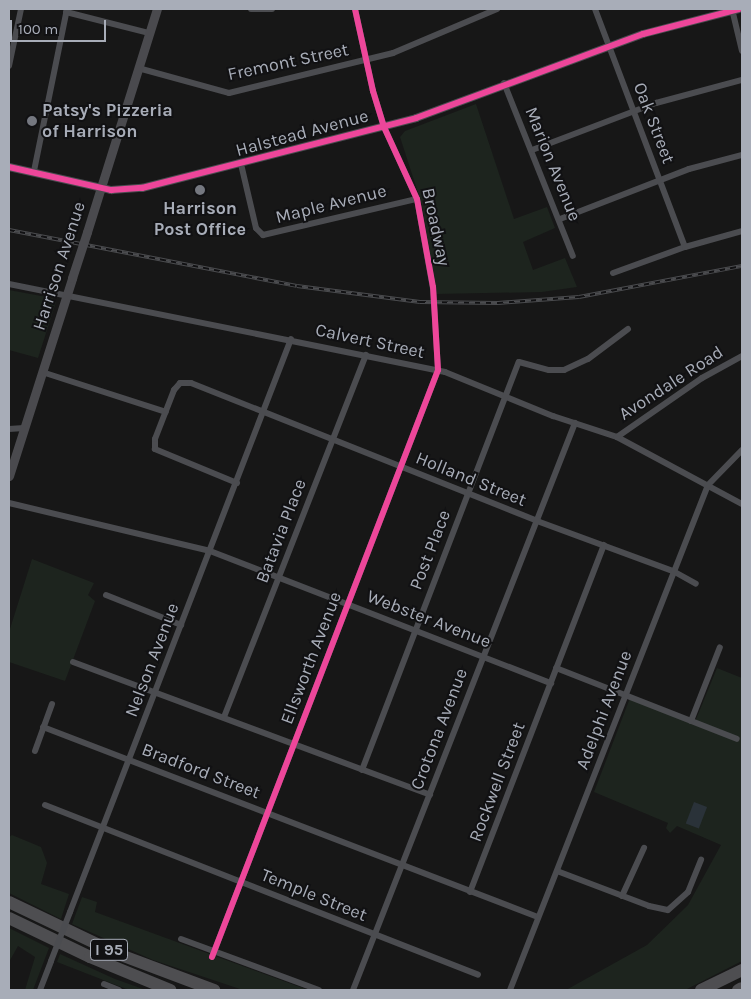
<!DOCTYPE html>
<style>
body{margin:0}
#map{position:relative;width:751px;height:999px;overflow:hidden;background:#171717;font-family:Karla,sans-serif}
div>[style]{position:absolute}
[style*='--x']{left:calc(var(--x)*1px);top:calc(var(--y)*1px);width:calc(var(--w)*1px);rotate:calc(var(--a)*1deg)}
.green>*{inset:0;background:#1d241e}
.water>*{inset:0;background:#2a3239;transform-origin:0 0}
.minor>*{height:6px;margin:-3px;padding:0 3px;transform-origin:3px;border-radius:3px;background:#4b4c50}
.tertiary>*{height:8px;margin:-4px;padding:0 4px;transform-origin:4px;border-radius:4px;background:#4b4c50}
.secondary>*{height:9px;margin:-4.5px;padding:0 4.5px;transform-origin:4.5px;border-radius:4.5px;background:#4a4a4e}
.motorway>*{height:12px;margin:-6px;padding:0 6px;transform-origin:6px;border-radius:6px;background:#4e4e51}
.rail>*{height:4px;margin-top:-2px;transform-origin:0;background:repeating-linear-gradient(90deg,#111113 0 5.5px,#4b4c4f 0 11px);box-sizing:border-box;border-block:1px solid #4b4c4f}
.minor-bridge>*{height:6px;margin:-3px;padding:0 3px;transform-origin:3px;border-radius:3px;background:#4b4c50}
.secondary-bridge>*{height:9px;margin:-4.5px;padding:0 4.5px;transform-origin:4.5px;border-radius:4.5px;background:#4a4a4e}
.cycleway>*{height:6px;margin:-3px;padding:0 3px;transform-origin:3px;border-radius:3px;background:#ed469a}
.dots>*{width:14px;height:14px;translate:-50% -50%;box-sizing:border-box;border:2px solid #111113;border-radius:50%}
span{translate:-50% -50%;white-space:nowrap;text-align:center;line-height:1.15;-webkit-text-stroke:4px #111113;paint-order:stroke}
.shield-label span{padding:1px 4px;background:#111113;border:1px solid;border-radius:4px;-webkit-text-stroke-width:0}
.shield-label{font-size:16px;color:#a8adb8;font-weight:700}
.street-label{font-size:18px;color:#a8adb8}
.poi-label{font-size:18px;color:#a8adb8;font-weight:700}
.left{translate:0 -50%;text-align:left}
.frame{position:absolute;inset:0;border:10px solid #a8adb8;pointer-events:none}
.scale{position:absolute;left:10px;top:20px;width:96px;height:22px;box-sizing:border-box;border:2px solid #a8adb8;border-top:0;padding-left:6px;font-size:15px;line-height:18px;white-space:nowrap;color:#a8adb8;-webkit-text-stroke:4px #111113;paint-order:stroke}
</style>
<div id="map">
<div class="green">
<i style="clip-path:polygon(476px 104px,514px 219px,547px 207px,555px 228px,523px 242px,533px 270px,565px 258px,577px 287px,542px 292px,435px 294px,422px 205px,400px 137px,405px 131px)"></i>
<i style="clip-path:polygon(9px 290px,52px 298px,56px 302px,38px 358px,9px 350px)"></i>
<i style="clip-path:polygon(32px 559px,94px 583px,88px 595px,95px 601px,65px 681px,9px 662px,9px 632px)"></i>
<i style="clip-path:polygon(717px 668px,742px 678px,742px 961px,685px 990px,566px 990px,647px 945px,688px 905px,721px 845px,677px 826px,670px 833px,666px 828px,668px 823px,594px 792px,630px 698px,694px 724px)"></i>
<i style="clip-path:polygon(12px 835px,41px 847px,47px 863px,41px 884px,69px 894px,61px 919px,9px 893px,9px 837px)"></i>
<i style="clip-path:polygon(82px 897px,97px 902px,95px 912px,308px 990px,243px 990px,153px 960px,72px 924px)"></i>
<i style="clip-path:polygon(9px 928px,49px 948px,33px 990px,25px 990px,35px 957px,18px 946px,9px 962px)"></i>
<i style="clip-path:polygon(60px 954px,115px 979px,146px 990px,129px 990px,57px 962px)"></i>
</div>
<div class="water">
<i style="left:694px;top:802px;width:14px;height:23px;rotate:21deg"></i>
</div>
<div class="minor">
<i style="--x:251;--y:9;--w:21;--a:0"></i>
<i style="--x:355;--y:9;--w:84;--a:77.6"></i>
<i style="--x:373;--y:91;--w:38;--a:73"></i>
<i style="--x:384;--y:127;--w:79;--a:65.4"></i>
<i style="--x:417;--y:199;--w:91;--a:79.9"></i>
<i style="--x:595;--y:9;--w:254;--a:69.3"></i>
<i style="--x:732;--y:9;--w:43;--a:76.6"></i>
<i style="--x:66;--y:12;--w:86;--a:14.2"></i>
<i style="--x:9;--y:66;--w:58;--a:-78.1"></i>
<i style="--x:138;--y:68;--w:94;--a:15.4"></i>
<i style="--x:229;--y:93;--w:169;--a:-13.7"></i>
<i style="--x:393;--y:53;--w:113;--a:-22.9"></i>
<i style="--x:504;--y:83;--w:186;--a:68.3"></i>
<i style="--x:532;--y:150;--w:133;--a:-20.8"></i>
<i style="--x:656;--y:103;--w:89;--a:-15"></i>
<i style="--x:241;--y:164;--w:66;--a:76.8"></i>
<i style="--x:256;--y:228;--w:10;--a:45"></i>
<i style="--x:263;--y:235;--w:158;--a:-13.2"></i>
<i style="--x:34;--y:171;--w:165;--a:-78.5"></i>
<i style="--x:560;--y:219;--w:138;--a:-21.2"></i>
<i style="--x:689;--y:169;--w:55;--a:-14.8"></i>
<i style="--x:613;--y:273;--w:77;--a:-19.9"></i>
<i style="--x:685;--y:247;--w:59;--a:-15.7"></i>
<i style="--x:9;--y:284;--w:445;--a:11.4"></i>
<i style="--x:445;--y:372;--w:117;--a:22.2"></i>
<i style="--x:553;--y:416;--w:67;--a:18.2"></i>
<i style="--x:617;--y:437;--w:142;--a:28.2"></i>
<i style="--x:42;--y:372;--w:130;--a:17.9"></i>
<i style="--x:9;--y:429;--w:15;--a:-4"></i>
<i style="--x:617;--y:437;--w:103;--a:-34.8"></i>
<i style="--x:702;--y:378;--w:46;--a:-28.8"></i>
<i style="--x:237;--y:483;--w:89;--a:-157.5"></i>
<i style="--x:155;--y:449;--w:10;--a:-90"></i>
<i style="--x:155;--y:439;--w:53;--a:-68.8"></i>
<i style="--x:174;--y:390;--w:9;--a:-49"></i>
<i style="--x:180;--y:383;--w:11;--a:0"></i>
<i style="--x:191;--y:383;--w:373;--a:21.7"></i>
<i style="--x:537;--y:521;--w:145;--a:20.2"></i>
<i style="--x:673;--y:571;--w:26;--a:29"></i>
<i style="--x:9;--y:503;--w:207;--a:13.4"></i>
<i style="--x:210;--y:551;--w:366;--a:21.2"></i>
<i style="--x:106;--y:595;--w:81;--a:21.8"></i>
<i style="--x:73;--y:662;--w:381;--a:20.4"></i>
<i style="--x:556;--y:668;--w:194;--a:21.4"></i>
<i style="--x:224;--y:717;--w:389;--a:-68.6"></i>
<i style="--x:691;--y:721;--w:79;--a:-68.6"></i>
<i style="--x:43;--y:727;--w:530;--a:21"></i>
<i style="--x:35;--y:751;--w:50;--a:-70.1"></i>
<i style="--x:362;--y:770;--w:437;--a:-69"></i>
<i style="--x:519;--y:362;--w:31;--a:15"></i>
<i style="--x:549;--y:370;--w:15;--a:0"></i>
<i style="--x:564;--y:370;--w:26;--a:-25"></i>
<i style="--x:588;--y:359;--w:50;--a:-36.9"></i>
<i style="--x:45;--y:805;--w:465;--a:21.4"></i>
<i style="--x:557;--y:871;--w:98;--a:20.8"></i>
<i style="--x:649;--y:906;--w:19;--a:12"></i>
<i style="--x:668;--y:910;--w:27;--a:-42"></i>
<i style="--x:688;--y:892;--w:35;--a:-68"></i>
<i style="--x:470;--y:892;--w:372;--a:-68.9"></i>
<i style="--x:622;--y:896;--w:53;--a:-65.4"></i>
<i style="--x:70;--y:912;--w:614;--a:-68.91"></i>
<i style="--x:181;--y:939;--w:147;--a:20.3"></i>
<i style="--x:212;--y:957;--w:629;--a:-68.94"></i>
<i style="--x:438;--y:370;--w:50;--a:-93.4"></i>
<i style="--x:104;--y:984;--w:16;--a:22"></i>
<i style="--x:40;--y:990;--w:31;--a:-69"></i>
<i style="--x:353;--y:990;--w:609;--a:-68.62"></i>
<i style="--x:510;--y:990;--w:542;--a:-68.59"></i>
<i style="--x:708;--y:485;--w:49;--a:-45.8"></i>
</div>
<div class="tertiary">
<i style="--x:9;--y:167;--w:105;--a:12.7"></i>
<i style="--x:111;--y:190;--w:31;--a:-4"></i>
<i style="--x:142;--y:188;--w:283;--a:-14.3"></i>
<i style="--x:416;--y:118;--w:242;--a:-20.3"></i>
<i style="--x:643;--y:34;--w:99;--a:-14.6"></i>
</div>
<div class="secondary">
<i style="--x:87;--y:232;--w:234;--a:-72.6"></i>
<i style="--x:9;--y:476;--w:208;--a:-72.3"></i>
</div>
<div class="motorway">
<i style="--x:9;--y:902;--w:121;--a:25.5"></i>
<i style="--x:118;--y:954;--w:103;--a:20.6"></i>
<i style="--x:9;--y:918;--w:90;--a:25.7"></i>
<i style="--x:90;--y:957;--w:87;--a:22.4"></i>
<i style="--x:701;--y:990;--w:46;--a:-26"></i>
<i style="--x:738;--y:990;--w:4;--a:-27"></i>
</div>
<div class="rail">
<i style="--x:9;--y:230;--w:293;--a:11"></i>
<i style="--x:297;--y:286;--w:124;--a:7.4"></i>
<i style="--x:420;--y:302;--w:78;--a:0.7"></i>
<i style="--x:498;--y:303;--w:81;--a:-4.2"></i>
<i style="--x:579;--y:297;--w:166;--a:-10.8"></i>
</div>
<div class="minor-bridge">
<i style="--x:433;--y:289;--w:31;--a:86"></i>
<i style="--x:51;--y:961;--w:53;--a:-68.8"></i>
</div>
<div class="secondary-bridge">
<i style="--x:72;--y:278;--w:48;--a:-71.9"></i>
</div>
<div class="cycleway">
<i style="--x:9;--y:167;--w:105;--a:12.7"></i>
<i style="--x:111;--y:190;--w:31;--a:-4"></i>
<i style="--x:142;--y:188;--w:283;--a:-14.3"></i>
<i style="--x:416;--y:118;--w:242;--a:-20.3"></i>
<i style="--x:643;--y:34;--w:99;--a:-14.6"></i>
<i style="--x:212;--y:957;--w:629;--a:-68.94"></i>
<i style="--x:438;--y:370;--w:83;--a:-93.4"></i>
<i style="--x:433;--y:287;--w:89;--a:-100.3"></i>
<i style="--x:417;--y:199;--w:79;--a:-114.6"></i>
<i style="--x:384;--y:127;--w:38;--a:-107"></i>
<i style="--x:373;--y:91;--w:84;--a:-102.4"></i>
</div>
<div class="dots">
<i style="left:32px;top:121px;background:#757880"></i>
<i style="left:200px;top:190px;background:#757880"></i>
</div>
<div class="shield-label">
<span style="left:109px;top:950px">I 95</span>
</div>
<div class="street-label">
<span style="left:288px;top:62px;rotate:-12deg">Fremont Street</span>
<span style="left:654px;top:123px;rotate:69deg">Oak Street</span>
<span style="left:302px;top:133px;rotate:-15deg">Halstead Avenue</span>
<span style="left:553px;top:164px;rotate:68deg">Marion Avenue</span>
<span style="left:331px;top:204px;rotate:-14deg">Maple Avenue</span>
<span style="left:436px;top:227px;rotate:78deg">Broadway</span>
<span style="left:59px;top:266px;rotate:-72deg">Harrison Avenue</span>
<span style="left:370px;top:341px;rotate:12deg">Calvert Street</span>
<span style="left:671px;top:383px;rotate:-33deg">Avondale Road</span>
<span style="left:471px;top:479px;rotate:22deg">Holland Street</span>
<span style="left:281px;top:531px;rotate:-69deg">Batavia Place</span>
<span style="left:430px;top:550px;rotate:-69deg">Post Place</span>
<span style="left:429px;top:619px;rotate:21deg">Webster Avenue</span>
<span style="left:311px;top:658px;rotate:-69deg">Ellsworth Avenue</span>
<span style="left:152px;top:660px;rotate:-69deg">Nelson Avenue</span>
<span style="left:604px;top:710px;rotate:-69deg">Adelphi Avenue</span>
<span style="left:439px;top:729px;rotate:-69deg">Crotona Avenue</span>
<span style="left:201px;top:771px;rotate:21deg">Bradford Street</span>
<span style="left:497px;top:782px;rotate:-69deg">Rockwell Street</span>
<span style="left:314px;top:895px;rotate:22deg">Temple Street</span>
</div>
<div class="poi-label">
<span class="left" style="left:42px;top:121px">Patsy's Pizzeria<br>of Harrison</span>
<span style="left:200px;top:219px">Harrison<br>Post Office</span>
</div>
<div class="frame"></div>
<div class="scale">100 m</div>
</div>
